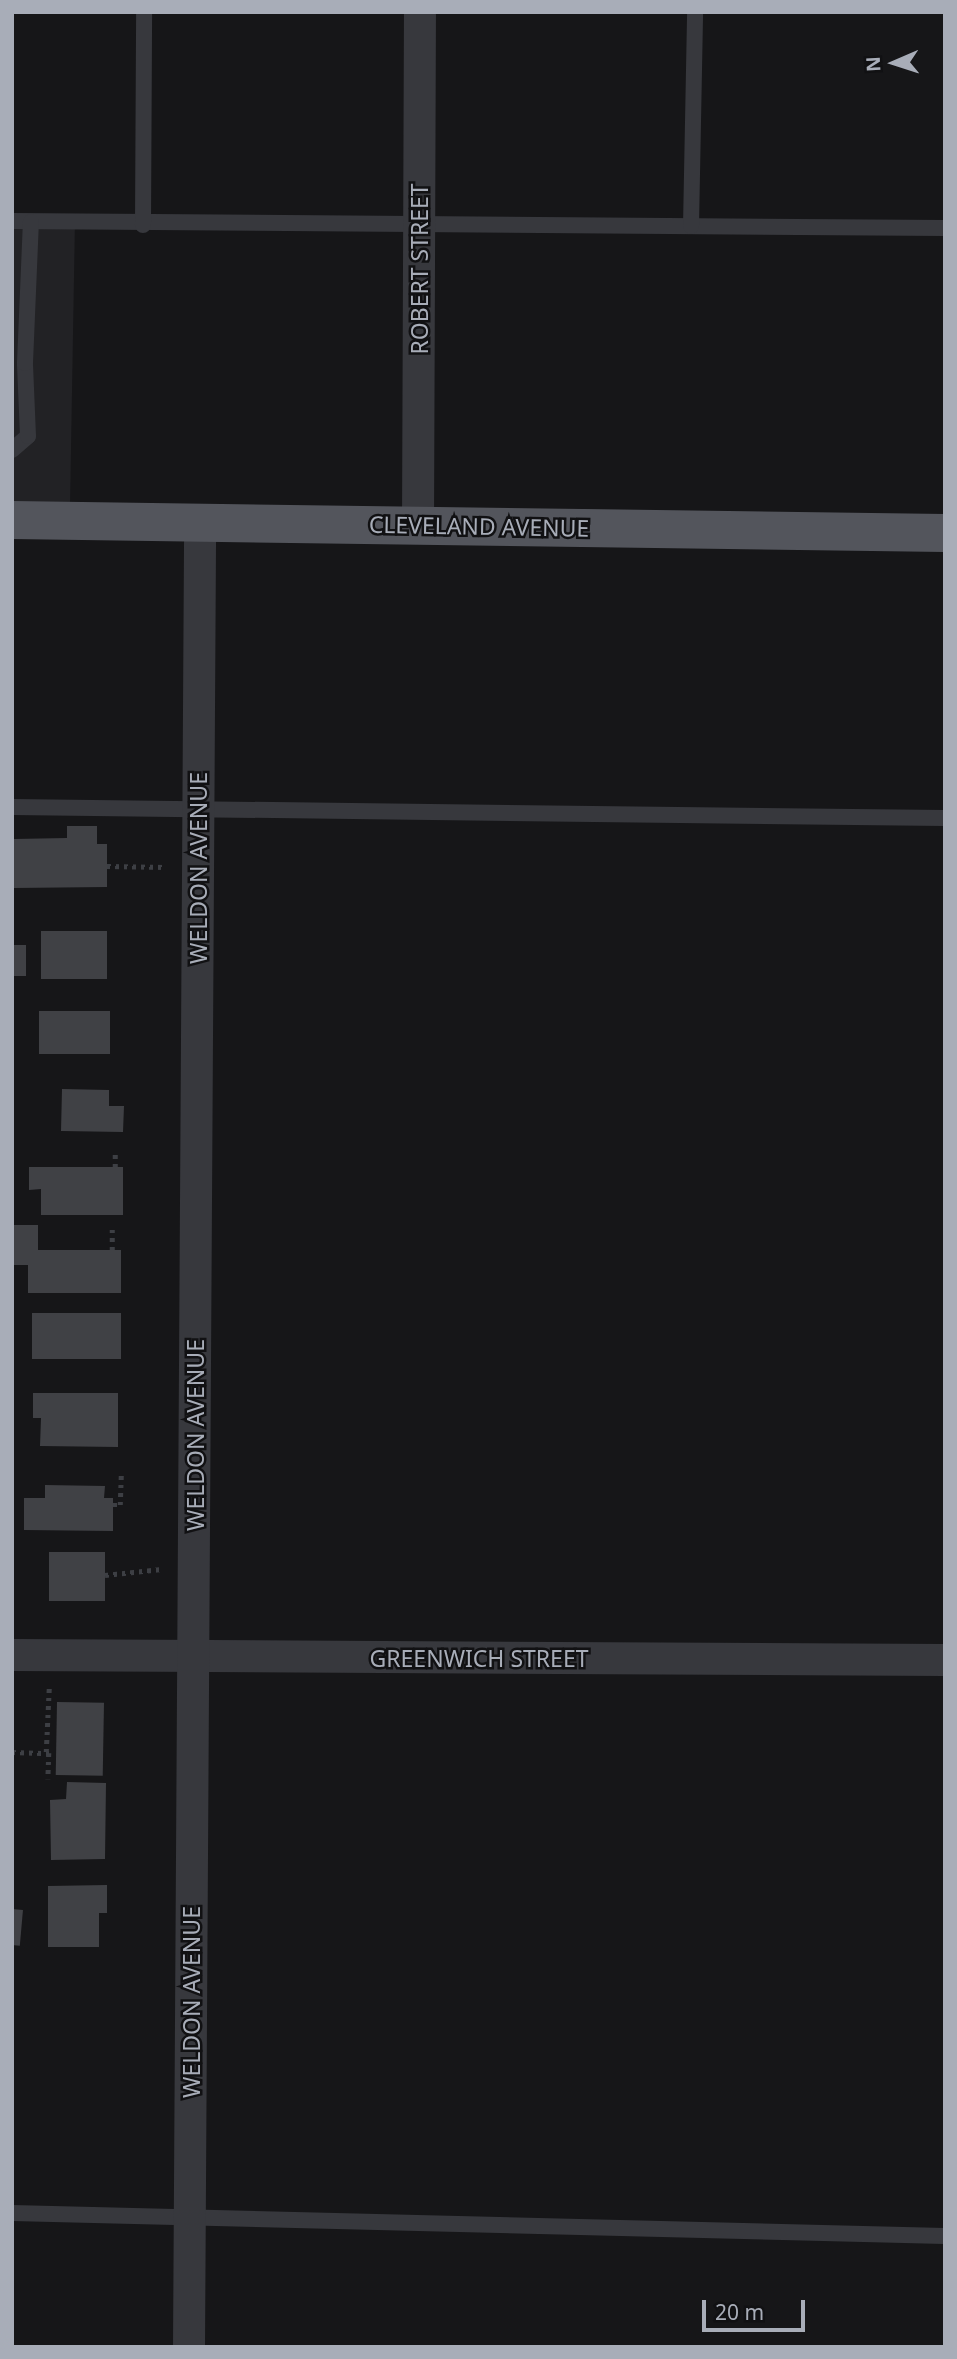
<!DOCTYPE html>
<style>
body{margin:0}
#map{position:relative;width:957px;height:2359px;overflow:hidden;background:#161618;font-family:"Noto Sans",sans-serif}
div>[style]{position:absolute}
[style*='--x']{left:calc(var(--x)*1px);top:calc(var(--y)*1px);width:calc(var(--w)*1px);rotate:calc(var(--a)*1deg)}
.built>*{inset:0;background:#222225;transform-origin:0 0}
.building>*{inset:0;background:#404145;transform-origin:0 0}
.path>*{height:4.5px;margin-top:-2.25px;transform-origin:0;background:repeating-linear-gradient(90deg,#3d3f44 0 3.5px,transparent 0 8.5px)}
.lane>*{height:16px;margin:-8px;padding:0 8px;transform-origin:8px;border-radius:8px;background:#37383d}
.street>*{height:32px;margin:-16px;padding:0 16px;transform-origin:16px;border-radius:16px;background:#37383d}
.primary>*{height:38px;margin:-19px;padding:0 19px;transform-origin:19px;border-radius:19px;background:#53555c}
span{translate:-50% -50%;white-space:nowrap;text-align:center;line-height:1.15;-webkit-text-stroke:5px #111113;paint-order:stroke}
.street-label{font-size:23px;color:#a8adb8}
.frame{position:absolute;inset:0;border:14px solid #a8adb8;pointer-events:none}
.north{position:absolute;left:859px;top:28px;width:70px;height:70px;-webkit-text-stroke:5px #111113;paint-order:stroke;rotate:267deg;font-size:19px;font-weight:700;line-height:28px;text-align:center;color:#a8adb8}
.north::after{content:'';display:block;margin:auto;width:24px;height:32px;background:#a8adb8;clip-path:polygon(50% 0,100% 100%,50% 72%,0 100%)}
.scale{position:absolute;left:702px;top:2300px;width:103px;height:32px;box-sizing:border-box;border:4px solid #a8adb8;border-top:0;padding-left:9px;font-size:21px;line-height:24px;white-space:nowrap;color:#a8adb8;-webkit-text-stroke:5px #111113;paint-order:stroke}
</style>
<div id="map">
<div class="built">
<i style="left:12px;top:219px;width:63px;height:293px;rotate:1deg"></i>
</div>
<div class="building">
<i style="clip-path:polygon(67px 826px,97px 826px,97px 844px,107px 844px,107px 887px,14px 888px,14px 839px,67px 838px)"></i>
<i style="left:41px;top:931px;width:66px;height:48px"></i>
<i style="left:12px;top:945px;width:14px;height:31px"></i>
<i style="left:39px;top:1011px;width:71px;height:43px"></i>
<i style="clip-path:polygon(62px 1089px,109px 1090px,109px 1106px,124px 1106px,123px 1132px,61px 1131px)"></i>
<i style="clip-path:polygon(29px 1167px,123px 1167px,123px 1215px,41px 1215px,41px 1189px,29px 1190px)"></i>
<i style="clip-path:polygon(12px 1225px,38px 1225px,38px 1250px,121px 1250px,121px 1293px,28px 1293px,28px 1265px,12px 1265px)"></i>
<i style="left:32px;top:1313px;width:89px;height:46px"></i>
<i style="clip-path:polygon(33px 1393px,118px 1393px,118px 1447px,40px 1446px,41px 1418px,33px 1418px)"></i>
<i style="clip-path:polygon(45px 1485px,105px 1486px,104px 1498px,113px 1498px,113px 1531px,24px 1530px,24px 1498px,45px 1498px)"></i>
<i style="left:49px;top:1552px;width:56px;height:49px"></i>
<i style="left:57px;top:1702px;width:47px;height:73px;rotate:1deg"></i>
<i style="clip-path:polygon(67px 1782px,106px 1783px,105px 1859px,51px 1860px,50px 1800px,66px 1799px)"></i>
<i style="clip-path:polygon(107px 1885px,107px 1913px,99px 1913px,99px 1947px,48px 1947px,48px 1886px)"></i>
<i style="left:12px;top:1909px;width:11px;height:36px;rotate:5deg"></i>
</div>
<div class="path">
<i style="--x:944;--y:468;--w:1;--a:0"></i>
<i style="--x:107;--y:866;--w:59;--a:1"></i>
<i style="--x:115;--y:1167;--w:16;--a:-90"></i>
<i style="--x:112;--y:1250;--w:22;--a:-90"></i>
<i style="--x:113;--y:1505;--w:7;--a:0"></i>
<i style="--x:120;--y:1505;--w:34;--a:-88"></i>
<i style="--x:105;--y:1575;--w:57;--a:-6"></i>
<i style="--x:12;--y:1752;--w:37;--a:2"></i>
<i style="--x:49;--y:1753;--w:26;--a:92"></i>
<i style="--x:46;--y:1752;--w:64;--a:-87.3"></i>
</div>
<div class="lane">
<i style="--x:12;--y:221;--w:933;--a:0.43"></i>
<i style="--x:143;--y:225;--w:213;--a:-89.7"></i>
<i style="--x:691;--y:226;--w:214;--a:-88.9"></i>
<i style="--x:12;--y:450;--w:21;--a:-41"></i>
<i style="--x:28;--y:436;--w:73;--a:-92.4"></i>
<i style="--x:25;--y:363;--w:141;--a:-87.6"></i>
<i style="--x:12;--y:807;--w:933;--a:0.68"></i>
<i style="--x:12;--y:2213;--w:933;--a:1.41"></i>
</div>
<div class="street">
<i style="--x:418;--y:525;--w:513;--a:-89.78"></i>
<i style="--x:12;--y:1655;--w:933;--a:0.31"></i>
<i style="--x:189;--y:2347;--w:1824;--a:-89.65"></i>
</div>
<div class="primary">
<i style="--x:12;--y:520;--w:933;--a:0.8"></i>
</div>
<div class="street-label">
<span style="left:419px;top:269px;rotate:-90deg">ROBERT STREET</span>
<span style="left:479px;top:526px;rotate:1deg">CLEVELAND AVENUE</span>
<span style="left:198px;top:868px;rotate:-90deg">WELDON AVENUE</span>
<span style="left:195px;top:1435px;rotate:-90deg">WELDON AVENUE</span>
<span style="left:479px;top:1658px">GREENWICH STREET</span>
<span style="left:191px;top:2002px;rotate:-90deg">WELDON AVENUE</span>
</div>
<div class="frame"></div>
<div class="north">N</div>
<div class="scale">20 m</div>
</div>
